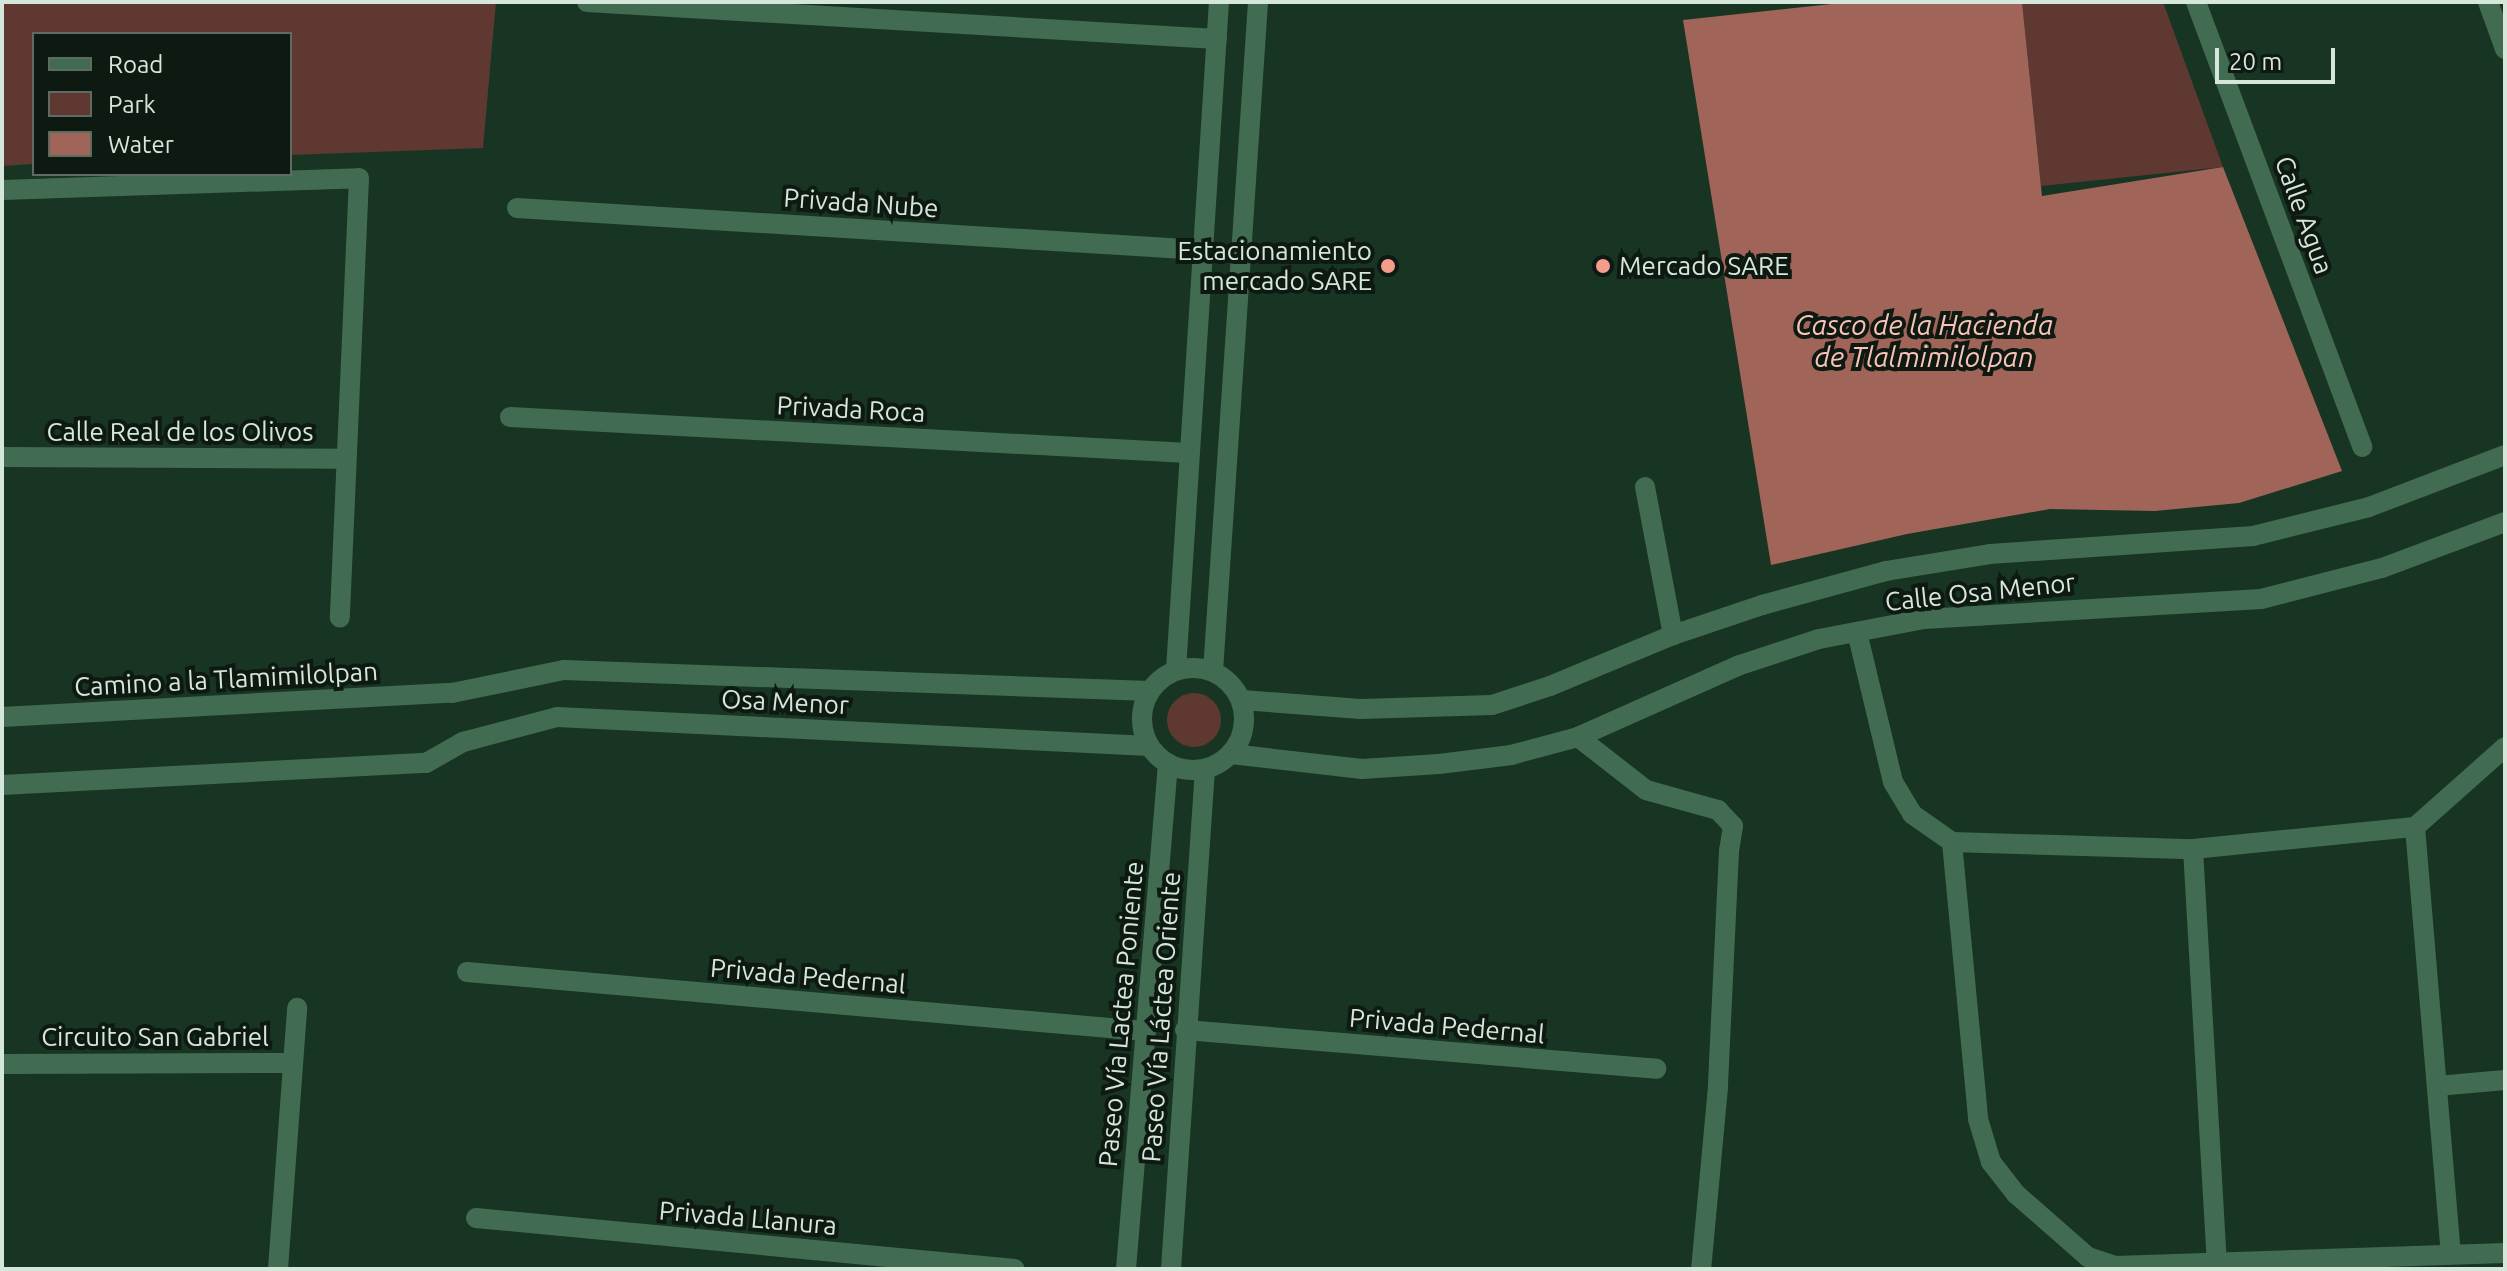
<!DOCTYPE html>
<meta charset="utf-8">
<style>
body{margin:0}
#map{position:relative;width:2507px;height:1271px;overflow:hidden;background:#183523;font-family:Ubuntu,sans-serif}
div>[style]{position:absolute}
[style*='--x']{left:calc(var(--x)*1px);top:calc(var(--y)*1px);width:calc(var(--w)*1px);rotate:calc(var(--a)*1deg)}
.green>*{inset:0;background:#5f3931}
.round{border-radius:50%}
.water>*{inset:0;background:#a06458}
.minor>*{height:20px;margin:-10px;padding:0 10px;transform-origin:10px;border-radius:10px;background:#426c52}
.minor>.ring{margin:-10px;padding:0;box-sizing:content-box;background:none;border:20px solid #426c52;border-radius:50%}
.dots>*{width:22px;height:22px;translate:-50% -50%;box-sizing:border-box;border:4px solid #0d1911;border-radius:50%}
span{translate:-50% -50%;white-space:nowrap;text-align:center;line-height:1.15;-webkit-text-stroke:8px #0d1911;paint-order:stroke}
.street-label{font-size:26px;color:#d5e6db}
.poi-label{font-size:26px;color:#d5e6db}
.right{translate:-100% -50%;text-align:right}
.left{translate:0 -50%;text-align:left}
.water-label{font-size:28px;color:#f9c2b6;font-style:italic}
.frame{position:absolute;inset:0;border:4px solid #d5e6db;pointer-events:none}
.legend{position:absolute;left:32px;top:32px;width:260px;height:144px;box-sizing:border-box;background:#0d1911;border:2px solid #5d6b62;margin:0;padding:10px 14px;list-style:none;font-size:24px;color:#d5e6db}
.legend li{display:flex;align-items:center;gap:16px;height:40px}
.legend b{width:40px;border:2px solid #5d6b62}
.scale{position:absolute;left:2215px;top:48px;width:120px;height:36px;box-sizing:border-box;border:4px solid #d5e6db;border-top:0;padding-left:10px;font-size:24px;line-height:28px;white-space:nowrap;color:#d5e6db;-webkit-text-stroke:6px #0d1911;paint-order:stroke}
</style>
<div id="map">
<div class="green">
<i style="clip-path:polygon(2px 2px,496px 2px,483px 148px,290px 155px,290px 34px,34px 34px,34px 164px,2px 166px)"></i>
<i style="clip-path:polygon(2022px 2px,2163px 2px,2223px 167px,2041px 186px)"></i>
<i class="round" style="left:1167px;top:693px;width:54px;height:54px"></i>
</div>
<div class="water">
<i style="clip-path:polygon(1850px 2px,2022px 2px,2042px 196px,2223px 167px,2342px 471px,2239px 503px,2155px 511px,2050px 509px,1907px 534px,1771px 565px,1683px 20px)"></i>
</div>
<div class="minor">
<i style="--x:587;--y:2;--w:631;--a:3.36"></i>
<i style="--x:2196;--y:2;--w:475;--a:69.5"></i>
<i style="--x:2488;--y:2;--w:50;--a:70.1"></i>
<i style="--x:2;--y:190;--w:357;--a:-1.9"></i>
<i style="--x:359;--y:178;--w:440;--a:92.5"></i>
<i style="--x:517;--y:208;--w:685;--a:3.51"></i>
<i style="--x:510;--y:417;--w:680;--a:3.03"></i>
<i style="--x:2;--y:457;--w:342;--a:0.3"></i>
<i style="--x:1645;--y:487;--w:151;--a:79.3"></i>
<i style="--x:1857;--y:632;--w:154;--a:76.5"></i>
<i style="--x:1893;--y:782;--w:37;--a:59"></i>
<i style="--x:1912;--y:814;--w:49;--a:35"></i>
<i style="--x:1952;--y:842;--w:241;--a:1.7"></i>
<i style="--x:2193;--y:849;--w:223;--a:-5.7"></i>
<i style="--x:2415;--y:827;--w:120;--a:-41.6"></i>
<i class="ring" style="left:1142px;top:668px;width:82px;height:82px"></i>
<i style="--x:1176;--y:670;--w:669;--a:-86.32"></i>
<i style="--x:1213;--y:671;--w:671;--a:-86.15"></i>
<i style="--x:1242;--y:700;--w:119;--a:4.3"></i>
<i style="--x:1361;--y:709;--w:131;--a:-1.7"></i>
<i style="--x:1492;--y:705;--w:61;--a:-18.1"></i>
<i style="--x:1550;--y:686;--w:133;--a:-22.5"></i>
<i style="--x:1673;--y:635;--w:94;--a:-18.6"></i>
<i style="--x:1762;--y:605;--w:129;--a:-15.3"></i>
<i style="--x:1886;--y:571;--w:105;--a:-9.3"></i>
<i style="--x:1990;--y:554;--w:264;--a:-3.9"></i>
<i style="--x:2253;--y:536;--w:120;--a:-14"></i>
<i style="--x:2369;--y:507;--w:146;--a:-20.9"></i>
<i style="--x:2;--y:717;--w:451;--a:-3.1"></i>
<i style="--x:452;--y:693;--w:114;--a:-11.6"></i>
<i style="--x:564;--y:670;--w:586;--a:2.05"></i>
<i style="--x:1578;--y:737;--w:86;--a:37.9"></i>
<i style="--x:1646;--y:790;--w:75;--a:15.5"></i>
<i style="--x:1718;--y:810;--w:22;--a:47"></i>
<i style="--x:1733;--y:826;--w:25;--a:99"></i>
<i style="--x:1729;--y:851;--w:236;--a:92.7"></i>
<i style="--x:1718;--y:1087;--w:183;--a:95.3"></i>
<i style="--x:1231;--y:754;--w:132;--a:6.5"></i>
<i style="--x:1362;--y:769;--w:77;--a:-3.7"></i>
<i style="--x:1439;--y:764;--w:73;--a:-7.1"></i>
<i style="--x:1511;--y:755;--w:69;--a:-15"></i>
<i style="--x:1578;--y:737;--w:177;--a:-24"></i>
<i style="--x:1740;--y:665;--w:83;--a:-18.2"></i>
<i style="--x:1819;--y:639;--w:107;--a:-10.8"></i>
<i style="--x:1924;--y:619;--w:338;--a:-3.4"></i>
<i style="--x:2261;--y:599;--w:125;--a:-14.4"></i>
<i style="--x:2382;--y:568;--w:131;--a:-20.5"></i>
<i style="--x:2;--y:785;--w:425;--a:-3"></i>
<i style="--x:426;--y:763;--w:43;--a:-29.6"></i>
<i style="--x:463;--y:742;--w:97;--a:-14.9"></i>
<i style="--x:557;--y:717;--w:593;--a:2.8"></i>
<i style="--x:2415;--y:827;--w:429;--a:85.2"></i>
<i style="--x:1952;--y:842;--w:278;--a:84.6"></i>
<i style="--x:1978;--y:1119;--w:45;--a:73.2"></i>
<i style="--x:1991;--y:1162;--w:41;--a:52"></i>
<i style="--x:2016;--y:1194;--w:96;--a:41.2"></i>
<i style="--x:2088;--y:1257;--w:28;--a:18"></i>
<i style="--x:2115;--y:1266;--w:390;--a:-1.9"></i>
<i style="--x:2193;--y:849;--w:414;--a:86.7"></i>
<i style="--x:467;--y:972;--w:680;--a:4.98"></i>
<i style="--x:1185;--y:1030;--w:473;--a:4.7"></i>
<i style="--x:2;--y:1064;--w:291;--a:-0.2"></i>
<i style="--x:2437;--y:1086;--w:68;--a:-5"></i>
<i style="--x:476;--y:1218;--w:541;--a:5.41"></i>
<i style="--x:278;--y:1269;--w:262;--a:-85.8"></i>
<i style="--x:1126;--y:1269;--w:507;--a:-85.25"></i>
<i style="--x:1171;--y:1269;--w:501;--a:-86.11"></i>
</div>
<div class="dots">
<i style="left:1388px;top:266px;background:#f49d8c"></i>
<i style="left:1603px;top:266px;background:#f49d8c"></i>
</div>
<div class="street-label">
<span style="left:861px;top:203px;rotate:4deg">Privada Nube</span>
<span style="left:2304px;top:215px;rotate:70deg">Calle Agua</span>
<span style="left:851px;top:409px;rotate:3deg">Privada Roca</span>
<span style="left:180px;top:432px">Calle Real de los Olivos</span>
<span style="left:1980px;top:592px;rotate:-6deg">Calle Osa Menor</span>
<span style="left:226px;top:679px;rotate:-3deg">Camino a la Tlamimilolpan</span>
<span style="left:785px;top:702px;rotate:3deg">Osa Menor</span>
<span style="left:808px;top:976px;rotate:5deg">Privada Pedernal</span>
<span style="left:1121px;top:1014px;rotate:-85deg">Paseo Vía Lactea Poniente</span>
<span style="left:1161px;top:1017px;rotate:-86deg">Paseo Vía Láctea Oriente</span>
<span style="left:1447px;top:1026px;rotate:5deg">Privada Pedernal</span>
<span style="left:155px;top:1037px">Circuito San Gabriel</span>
<span style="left:748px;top:1218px;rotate:5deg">Privada Llanura</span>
</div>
<div class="poi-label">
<span class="right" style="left:1372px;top:266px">Estacionamiento<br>mercado SARE</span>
<span class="left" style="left:1619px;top:266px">Mercado SARE</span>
</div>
<div class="water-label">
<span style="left:1924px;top:341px">Casco de la Hacienda<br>de Tlalmimilolpan</span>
</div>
<div class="frame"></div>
<ul class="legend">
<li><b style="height:10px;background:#426c52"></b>Road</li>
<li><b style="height:22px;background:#5f3931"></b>Park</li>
<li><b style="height:22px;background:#a06458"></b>Water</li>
</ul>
<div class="scale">20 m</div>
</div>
